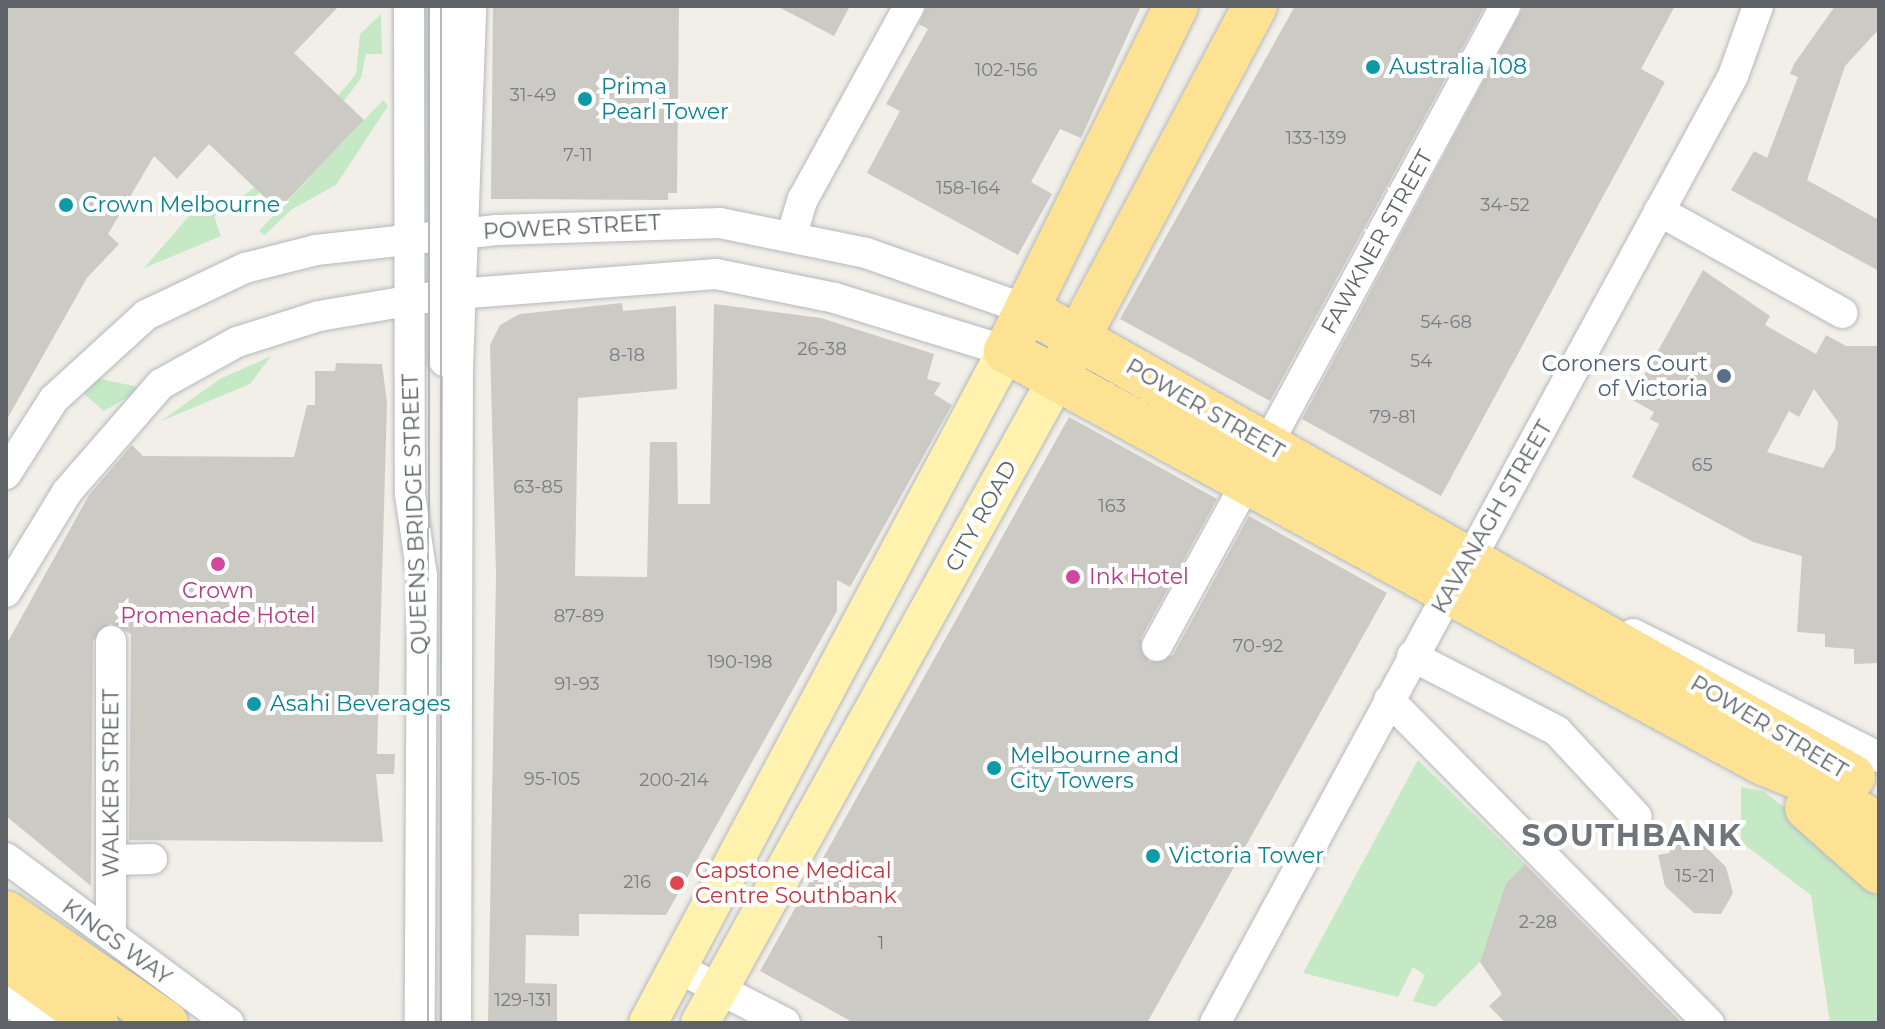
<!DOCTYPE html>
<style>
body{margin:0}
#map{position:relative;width:1885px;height:1029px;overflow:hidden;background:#f1efe8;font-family:Montserrat,sans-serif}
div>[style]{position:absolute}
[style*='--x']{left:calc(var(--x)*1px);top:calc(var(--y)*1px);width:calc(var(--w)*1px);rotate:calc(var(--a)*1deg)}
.green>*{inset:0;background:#c5e8c5}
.building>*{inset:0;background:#cccac5}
.roads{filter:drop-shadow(0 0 2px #b5b8bc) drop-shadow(0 0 2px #b5b8bc)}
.minor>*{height:30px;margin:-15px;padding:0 15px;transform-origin:15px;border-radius:15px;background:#fff}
.major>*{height:38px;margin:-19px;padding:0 19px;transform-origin:19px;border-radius:19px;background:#fff2af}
.highway>*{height:44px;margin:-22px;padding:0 22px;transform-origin:22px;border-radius:22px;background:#fde293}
.tram>*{height:2px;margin:-1px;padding:0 1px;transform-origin:1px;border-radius:1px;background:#b6b7b8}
.dots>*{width:22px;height:22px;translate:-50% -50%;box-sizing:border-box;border:4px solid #fff;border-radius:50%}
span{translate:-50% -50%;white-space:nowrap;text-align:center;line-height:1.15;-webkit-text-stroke:8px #fff;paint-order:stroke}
.number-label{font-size:18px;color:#7a7d7f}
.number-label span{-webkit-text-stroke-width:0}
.culture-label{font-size:22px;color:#0d838f}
.left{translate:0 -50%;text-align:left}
.street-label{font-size:22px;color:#5f6368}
.service-label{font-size:22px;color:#4e5e75}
.right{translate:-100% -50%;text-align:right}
.hotel-label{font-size:22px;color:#b23c85}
.health-label{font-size:22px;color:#be3a42}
.district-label{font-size:30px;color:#70757a;font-weight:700;letter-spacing:2px}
.frame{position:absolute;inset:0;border:8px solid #5f6368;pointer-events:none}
</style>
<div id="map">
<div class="green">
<i style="clip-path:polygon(381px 14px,382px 54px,366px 54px,361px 78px,344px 101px,338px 96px,356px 74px,360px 34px)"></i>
<i style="clip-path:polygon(383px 100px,388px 106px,336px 185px,292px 209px,265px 235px,259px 231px)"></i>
<i style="clip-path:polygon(255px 187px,260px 192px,246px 204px,214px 216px,221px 236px,144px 268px,190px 215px,230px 206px)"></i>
<i style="clip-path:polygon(271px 356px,250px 384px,161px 421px,220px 379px)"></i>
<i style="clip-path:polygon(96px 378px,138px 387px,140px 390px,104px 411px,84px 394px)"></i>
<i style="clip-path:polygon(1418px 760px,1525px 864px,1506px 883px,1480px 962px,1435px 1007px,1413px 1001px,1425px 975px,1413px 967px,1398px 997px,1303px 973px)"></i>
<i style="clip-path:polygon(1741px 787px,1763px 791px,1795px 815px,1879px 899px,1879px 1023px,1830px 1023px,1811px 895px,1741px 842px)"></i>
</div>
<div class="building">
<i style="clip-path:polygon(6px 6px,339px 6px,294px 53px,364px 120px,278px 210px,209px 144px,177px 179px,154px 156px,108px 234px,119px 244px,87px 278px,6px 421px)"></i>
<i style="clip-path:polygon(493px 6px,679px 6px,677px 193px,668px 193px,668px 200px,491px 199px)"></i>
<i style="clip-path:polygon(777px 6px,850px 6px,834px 36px)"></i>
<i style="clip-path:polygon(927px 6px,1141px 6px,1081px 138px,1060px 129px,1031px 182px,1052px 194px,1018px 255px,867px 173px,900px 111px,886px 104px,928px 29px,919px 24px)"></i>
<i style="clip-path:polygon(1295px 6px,1485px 6px,1270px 401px,1120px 319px)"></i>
<i style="clip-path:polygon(1524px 6px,1675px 6px,1641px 69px,1665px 82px,1441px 496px,1302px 419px)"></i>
<i style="clip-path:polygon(1835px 6px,1879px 6px,1879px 29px,1845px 66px,1807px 180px,1879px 220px,1879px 271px,1731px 190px,1754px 151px,1767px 158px,1798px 77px,1790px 74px,1794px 64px)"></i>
<i style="clip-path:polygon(evenodd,1703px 270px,1770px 316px,1765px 325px,1816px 354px,1826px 335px,1846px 346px,1879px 346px,1879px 663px,1854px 664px,1854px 649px,1825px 647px,1825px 634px,1797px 632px,1802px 556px,1753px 542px,1632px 477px,1659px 424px,1650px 419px,1654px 412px,1631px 399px,1703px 270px,1814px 389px,1838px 422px,1835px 449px,1823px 468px,1767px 452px,1789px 411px,1799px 417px,1814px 389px)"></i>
<i style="clip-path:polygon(622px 303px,623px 311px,676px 306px,677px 389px,578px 398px,575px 576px,647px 577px,650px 442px,677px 442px,678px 504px,710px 504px,714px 304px,821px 318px,934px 354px,927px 379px,941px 383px,934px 394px,952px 405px,850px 587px,837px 580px,837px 611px,666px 915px,579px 914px,579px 936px,526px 935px,525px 983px,557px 984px,557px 1023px,488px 1023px,496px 575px,490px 345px,500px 325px,520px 314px)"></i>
<i style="clip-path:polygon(336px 363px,382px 364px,387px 403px,377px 754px,395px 754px,394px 774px,376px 774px,383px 842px,129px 840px,131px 634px,110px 623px,93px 641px,91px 886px,6px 816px,6px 645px,89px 495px,132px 445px,143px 456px,294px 457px,307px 405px,315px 405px,315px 371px,335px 371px)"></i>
<i style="clip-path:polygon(1069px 417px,1217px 499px,1141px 638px,1149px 662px,1173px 655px,1249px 516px,1387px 593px,1147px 1023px,854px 1023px,760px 971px)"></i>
<i style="clip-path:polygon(1678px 835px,1701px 842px,1726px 867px,1733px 893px,1721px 914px,1694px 913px,1665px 886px,1658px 855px,1669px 853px)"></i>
<i style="clip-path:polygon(1525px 864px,1682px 1023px,1506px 1023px,1489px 1006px,1502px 994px,1480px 962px,1506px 883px)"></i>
</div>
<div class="roads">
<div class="minor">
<i style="--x:409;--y:6;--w:488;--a:89.9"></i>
<i style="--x:410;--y:494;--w:83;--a:81.7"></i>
<i style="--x:422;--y:576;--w:447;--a:90.3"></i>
<i style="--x:443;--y:6;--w:355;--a:89.8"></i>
<i style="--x:1659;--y:211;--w:210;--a:29.1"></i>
<i style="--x:792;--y:234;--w:37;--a:-73"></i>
<i style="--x:803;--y:199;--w:220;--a:-61.2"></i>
<i style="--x:1267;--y:445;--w:499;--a:-61.5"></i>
<i style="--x:6;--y:474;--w:89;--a:-57.4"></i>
<i style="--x:54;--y:399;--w:125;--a:-42.4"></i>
<i style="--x:146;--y:315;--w:110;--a:-25.4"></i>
<i style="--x:245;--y:268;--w:73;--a:-14.2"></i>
<i style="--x:316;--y:250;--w:182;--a:-6.3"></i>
<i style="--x:497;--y:230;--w:223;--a:-1.8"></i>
<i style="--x:720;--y:223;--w:149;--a:11.6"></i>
<i style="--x:866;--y:253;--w:172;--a:19.4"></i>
<i style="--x:1472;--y:556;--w:546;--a:-61.46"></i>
<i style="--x:1733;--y:76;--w:74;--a:-70.3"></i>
<i style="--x:6;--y:592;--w:117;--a:-58.6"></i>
<i style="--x:67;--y:492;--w:143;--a:-49"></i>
<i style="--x:161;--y:384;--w:87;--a:-28.9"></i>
<i style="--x:237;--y:342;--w:86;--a:-17.6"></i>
<i style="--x:319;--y:316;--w:126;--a:-9.6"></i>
<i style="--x:443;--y:295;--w:274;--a:-4.4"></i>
<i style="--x:716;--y:274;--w:121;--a:11.4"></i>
<i style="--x:835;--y:298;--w:179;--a:17.2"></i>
<i style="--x:1633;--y:634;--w:275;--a:26.6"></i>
<i style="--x:111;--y:641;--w:283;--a:90"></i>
<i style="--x:1157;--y:646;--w:192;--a:-61.3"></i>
<i style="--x:1412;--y:656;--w:163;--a:27.3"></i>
<i style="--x:1557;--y:731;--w:117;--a:47.1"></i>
<i style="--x:1389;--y:700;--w:455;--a:45.3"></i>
<i style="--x:6;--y:858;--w:277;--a:36.5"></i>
<i style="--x:111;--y:860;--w:41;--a:-1.4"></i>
<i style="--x:680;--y:969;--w:118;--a:27.2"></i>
<i style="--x:6;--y:999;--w:43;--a:33.7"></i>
<i style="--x:456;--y:1023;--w:655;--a:-89.83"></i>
<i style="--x:458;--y:368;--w:362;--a:-87.9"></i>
<i style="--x:1215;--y:1023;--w:493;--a:-61.5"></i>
</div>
<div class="major">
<i style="--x:648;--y:1023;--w:761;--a:-61.95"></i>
<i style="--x:700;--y:1023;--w:741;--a:-61.01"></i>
</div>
<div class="highway">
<i style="--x:1176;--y:6;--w:385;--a:116.2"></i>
<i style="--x:1006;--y:351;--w:862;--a:28.56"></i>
<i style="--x:1763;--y:763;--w:53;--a:22.2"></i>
<i style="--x:1812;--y:783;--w:80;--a:32.7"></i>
<i style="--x:1028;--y:310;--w:948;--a:29.51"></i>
<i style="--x:1065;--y:362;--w:404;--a:-61.9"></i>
<i style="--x:1807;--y:808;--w:96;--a:41.6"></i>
<i style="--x:6;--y:913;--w:194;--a:34.5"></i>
<i style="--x:6;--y:958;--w:111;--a:35.8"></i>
</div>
</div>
<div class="tram">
<i style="--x:428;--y:1023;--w:1017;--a:-89.94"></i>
<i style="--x:441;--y:1023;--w:1017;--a:-90"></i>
</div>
<div class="dots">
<i style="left:1373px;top:67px;background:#0f9aa8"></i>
<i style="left:585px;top:99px;background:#0f9aa8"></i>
<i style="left:66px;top:205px;background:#0f9aa8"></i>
<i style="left:1724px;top:376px;background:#5c6f8a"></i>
<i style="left:218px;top:564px;background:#d1479c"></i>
<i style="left:1073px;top:577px;background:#d1479c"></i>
<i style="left:254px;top:704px;background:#0f9aa8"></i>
<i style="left:994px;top:768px;background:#0f9aa8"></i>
<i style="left:1153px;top:856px;background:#0f9aa8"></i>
<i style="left:677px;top:883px;background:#e0444e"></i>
</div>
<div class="number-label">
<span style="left:1006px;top:70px">102-156</span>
<span style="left:533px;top:95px">31-49</span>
<span style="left:1316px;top:138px">133-139</span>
<span style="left:578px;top:155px">7-11</span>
<span style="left:968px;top:188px">158-164</span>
<span style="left:1505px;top:205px">34-52</span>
<span style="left:1446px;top:322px">54-68</span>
<span style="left:822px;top:349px">26-38</span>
<span style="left:627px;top:355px">8-18</span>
<span style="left:1421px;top:361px">54</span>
<span style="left:1393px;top:417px">79-81</span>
<span style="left:1702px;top:465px">65</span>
<span style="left:538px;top:487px">63-85</span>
<span style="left:1112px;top:506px">163</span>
<span style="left:579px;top:616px">87-89</span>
<span style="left:1258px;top:646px">70-92</span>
<span style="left:740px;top:662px">190-198</span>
<span style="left:577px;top:684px">91-93</span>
<span style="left:552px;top:779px">95-105</span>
<span style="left:674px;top:780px">200-214</span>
<span style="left:1695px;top:876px">15-21</span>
<span style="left:637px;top:882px">216</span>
<span style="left:1538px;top:922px">2-28</span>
<span style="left:881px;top:943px">1</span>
<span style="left:523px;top:1000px">129-131</span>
</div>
<div class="culture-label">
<span class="left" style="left:1389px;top:67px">Australia 108</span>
<span class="left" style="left:601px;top:99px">Prima<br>Pearl Tower</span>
<span class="left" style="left:82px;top:205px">Crown Melbourne</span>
<span class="left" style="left:270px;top:704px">Asahi Beverages</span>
<span class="left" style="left:1010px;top:768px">Melbourne and<br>City Towers</span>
<span class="left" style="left:1169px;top:856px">Victoria Tower</span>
</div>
<div class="street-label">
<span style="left:572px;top:227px;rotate:-3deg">POWER STREET</span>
<span style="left:1377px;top:242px;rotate:-61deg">FAWKNER STREET</span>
<span style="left:1205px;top:409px;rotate:30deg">POWER STREET</span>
<span style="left:415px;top:514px;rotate:-92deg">QUEENS BRIDGE STREET</span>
<span style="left:981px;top:516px;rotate:-61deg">CITY ROAD</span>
<span style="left:1492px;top:517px;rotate:-60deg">KAVANAGH STREET</span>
<span style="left:1769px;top:727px;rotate:31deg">POWER STREET</span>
<span style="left:111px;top:783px;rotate:-90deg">WALKER STREET</span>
<span style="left:117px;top:942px;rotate:36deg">KINGS WAY</span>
</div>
<div class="service-label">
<span class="right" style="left:1708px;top:376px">Coroners Court<br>of Victoria</span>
</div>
<div class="hotel-label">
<span class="left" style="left:1089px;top:577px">Ink Hotel</span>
<span style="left:218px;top:603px">Crown<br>Promenade Hotel</span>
</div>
<div class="health-label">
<span class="left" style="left:695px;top:883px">Capstone Medical<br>Centre Southbank</span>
</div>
<div class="district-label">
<span style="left:1632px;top:836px">SOUTHBANK</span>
</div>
<div class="frame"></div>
</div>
